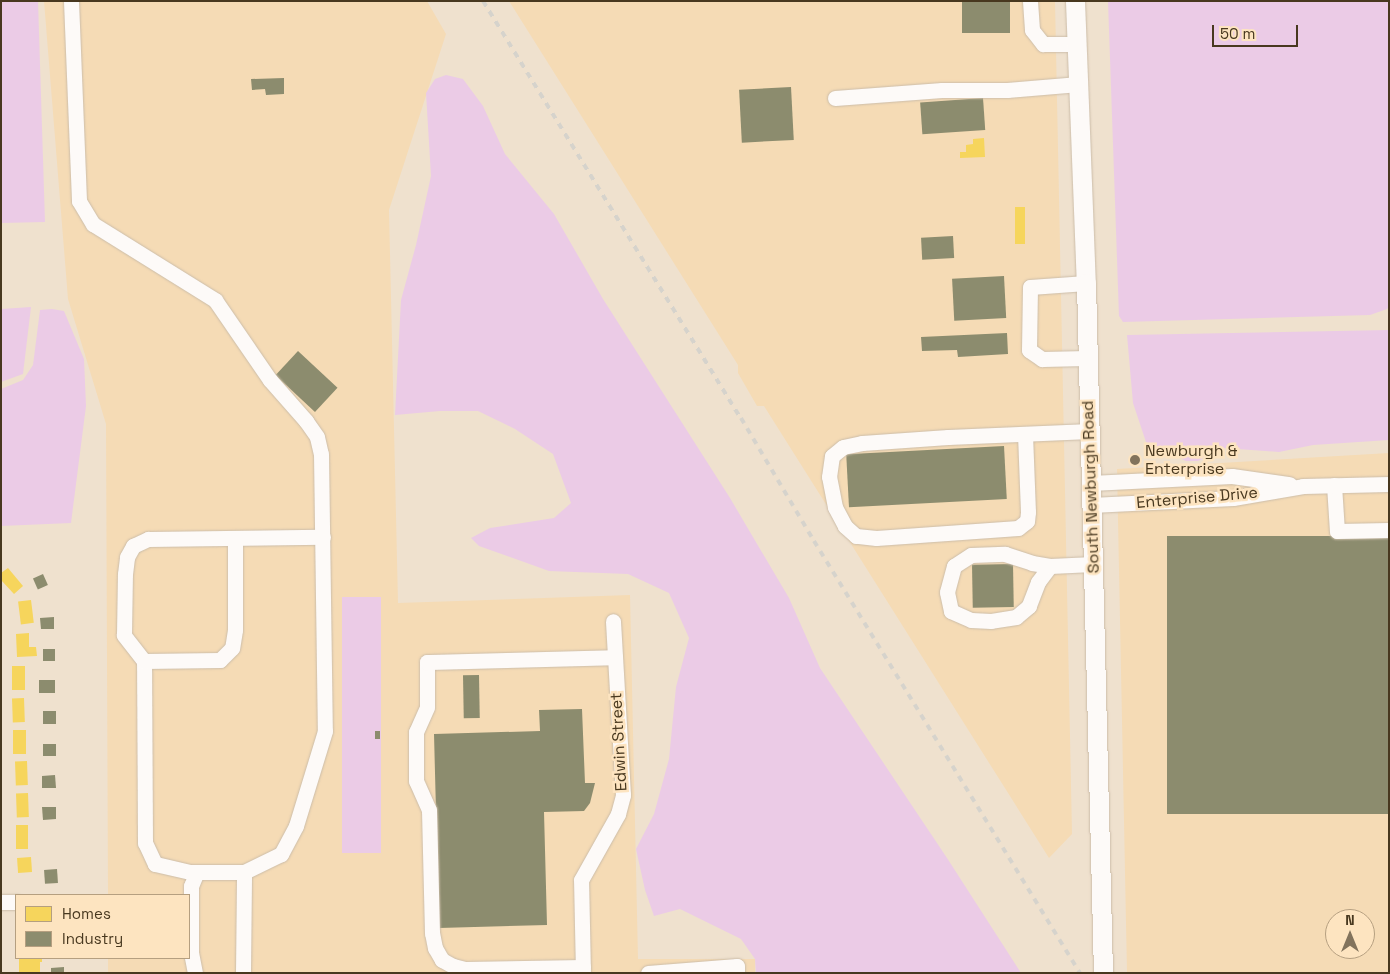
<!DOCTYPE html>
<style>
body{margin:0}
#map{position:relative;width:1390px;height:974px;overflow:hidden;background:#efe1ce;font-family:"Space Grotesk",sans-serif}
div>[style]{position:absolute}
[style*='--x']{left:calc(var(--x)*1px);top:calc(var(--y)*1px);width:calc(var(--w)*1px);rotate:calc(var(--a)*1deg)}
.built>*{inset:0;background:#f5dbb5}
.green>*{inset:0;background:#ebcbe6;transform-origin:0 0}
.homes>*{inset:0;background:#f6d55c;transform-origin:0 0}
.industry>*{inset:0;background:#8c8c6e;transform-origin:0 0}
.roads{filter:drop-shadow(0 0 1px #ccbda9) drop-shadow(0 0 1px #ccbda9)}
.minor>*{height:15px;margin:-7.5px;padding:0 7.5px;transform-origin:7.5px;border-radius:7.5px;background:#fdfaf8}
.major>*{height:19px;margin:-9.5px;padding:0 9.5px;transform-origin:9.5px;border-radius:9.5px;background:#fdfaf8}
.rail>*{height:4px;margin-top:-2px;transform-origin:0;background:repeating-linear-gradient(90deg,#d6d3cc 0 6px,transparent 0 12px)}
.dots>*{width:14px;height:14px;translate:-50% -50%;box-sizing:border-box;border:2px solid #fde4c0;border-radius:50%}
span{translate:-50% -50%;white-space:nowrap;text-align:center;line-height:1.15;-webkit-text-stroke:5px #fde4c0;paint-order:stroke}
.poi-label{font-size:16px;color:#48381f}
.left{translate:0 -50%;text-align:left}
.street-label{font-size:16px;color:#48381f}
.frame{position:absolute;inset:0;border:2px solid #48381f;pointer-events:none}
.legend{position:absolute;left:15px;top:894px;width:175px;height:65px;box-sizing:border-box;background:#fde4c0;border:1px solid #b59f80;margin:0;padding:6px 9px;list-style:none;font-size:15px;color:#48381f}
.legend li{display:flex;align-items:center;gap:10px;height:25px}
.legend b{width:25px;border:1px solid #b59f80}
.north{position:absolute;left:1325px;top:909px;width:50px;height:50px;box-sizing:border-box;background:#fde4c0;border:1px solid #b59f80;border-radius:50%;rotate:0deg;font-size:14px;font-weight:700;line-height:20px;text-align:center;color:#48381f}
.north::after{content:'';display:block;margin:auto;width:18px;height:22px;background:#82735c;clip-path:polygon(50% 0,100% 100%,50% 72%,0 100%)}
.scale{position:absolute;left:1212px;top:25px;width:86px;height:22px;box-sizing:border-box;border:2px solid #48381f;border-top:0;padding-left:6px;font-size:15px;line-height:18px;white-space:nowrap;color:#48381f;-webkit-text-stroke:4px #fde4c0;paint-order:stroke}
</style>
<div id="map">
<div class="built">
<i style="clip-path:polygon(44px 1px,427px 1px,446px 34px,389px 210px,398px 603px,630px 595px,638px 959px,755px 959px,755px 973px,108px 973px,108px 958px,189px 958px,189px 895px,108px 895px,106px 424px,68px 299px)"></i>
<i style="clip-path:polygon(509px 1px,1055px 1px,1072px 834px,1049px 858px,764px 406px,757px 406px,738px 373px,738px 365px)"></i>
<i style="clip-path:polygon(evenodd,1389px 453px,1389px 973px,1127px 973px,1117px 469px,1389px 453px,1335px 919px,1365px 919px,1365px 949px,1335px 949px,1335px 919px)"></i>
</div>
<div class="green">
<i style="clip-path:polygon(1px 1px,38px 1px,45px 222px,1px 223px)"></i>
<i style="clip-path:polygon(1108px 1px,1389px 1px,1389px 306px,1387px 309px,1370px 315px,1123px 322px,1119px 316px)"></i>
<i style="clip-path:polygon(446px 75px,463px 79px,483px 106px,505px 154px,554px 214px,603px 299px,730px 498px,789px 598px,820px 668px,947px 858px,1021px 973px,756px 973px,755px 959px,741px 939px,680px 909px,654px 916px,645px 890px,636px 849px,654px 814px,669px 759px,676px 687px,689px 638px,669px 593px,628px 574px,549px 571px,479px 546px,471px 538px,490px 528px,554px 518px,571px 503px,553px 454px,515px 429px,478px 411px,440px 411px,395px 415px,401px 300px,416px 245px,431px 176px,426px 93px,435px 79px)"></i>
<i style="clip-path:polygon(31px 307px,23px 374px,1px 382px,1px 309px)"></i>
<i style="clip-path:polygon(52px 309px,64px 311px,84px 359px,86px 406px,71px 523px,1px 526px,1px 389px,23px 380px,33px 365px,40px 310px)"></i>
<i style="clip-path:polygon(1389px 330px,1389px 440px,1313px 445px,1279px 452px,1224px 448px,1198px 461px,1186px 461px,1146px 442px,1133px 403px,1127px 335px)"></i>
<i style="left:342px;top:597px;width:39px;height:256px"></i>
</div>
<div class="homes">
<i style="clip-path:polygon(984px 138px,985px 157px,960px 158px,960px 152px,966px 152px,966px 145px,973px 144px,973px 139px)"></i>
<i style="left:1015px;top:207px;width:10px;height:37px"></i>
<i style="clip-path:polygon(8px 568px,23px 586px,14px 594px,1px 580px,1px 573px)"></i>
<i style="left:31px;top:600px;width:23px;height:13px;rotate:83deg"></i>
<i style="clip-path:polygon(29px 633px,29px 647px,36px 647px,37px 656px,17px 657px,16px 634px)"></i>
<i style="left:25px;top:666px;width:24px;height:13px;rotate:90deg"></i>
<i style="left:24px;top:698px;width:24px;height:12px;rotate:88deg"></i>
<i style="left:13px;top:730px;width:13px;height:24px"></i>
<i style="left:27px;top:761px;width:24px;height:12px;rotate:88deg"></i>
<i style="left:28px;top:793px;width:24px;height:12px;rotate:88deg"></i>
<i style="left:16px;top:825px;width:12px;height:24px"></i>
<i style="left:31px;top:857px;width:15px;height:14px;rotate:86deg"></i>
<i style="clip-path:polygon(19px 958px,42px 958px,42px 962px,40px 962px,40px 973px,19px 973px)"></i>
</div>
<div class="industry">
<i style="left:962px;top:1px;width:48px;height:32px"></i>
<i style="clip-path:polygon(284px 78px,284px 94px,266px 95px,265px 89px,252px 90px,251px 79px)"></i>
<i style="left:791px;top:87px;width:53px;height:52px;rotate:87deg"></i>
<i style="left:983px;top:98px;width:32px;height:63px;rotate:86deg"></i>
<i style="left:953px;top:236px;width:22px;height:32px;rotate:87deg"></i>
<i style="left:1004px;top:276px;width:42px;height:52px;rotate:87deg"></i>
<i style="clip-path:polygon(1007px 333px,1008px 354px,958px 357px,957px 350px,922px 351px,921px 337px)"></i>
<i style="left:298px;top:351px;width:54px;height:33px;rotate:43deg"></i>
<i style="left:1004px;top:446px;width:53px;height:158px;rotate:87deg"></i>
<i style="left:1389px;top:536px;width:278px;height:222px;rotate:90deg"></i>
<i style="left:1013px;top:564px;width:43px;height:41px;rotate:89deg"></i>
<i style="left:43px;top:574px;width:12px;height:11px;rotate:66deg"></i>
<i style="clip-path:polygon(54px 617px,54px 629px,41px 629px,40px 618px)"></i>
<i style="left:55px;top:649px;width:12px;height:12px;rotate:90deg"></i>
<i style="left:479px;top:675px;width:43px;height:16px;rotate:89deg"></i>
<i style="left:39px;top:680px;width:16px;height:13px"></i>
<i style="clip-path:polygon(582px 709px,585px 783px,595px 783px,590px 803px,584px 811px,544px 812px,547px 925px,439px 928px,434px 734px,540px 731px,539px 710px)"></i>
<i style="left:56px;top:711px;width:13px;height:13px;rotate:90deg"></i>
<i style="left:380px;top:731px;width:8px;height:5px;rotate:90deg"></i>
<i style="left:43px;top:744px;width:13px;height:12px"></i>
<i style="clip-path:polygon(55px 775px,56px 788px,42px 788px,42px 776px)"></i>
<i style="clip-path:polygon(42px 807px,56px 807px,56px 819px,43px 820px)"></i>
<i style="left:57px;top:869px;width:14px;height:13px;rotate:86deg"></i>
<i style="clip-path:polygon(64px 967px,64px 973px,51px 973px,51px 968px)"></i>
</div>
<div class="roads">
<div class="minor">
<i style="--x:71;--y:1;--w:200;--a:87.7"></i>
<i style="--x:79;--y:201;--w:27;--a:59"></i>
<i style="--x:93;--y:224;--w:144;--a:31.9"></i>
<i style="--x:215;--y:300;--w:97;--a:55.5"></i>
<i style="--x:270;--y:380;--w:55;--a:48.7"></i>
<i style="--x:306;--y:421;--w:19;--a:55"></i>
<i style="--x:317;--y:437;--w:17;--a:77"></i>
<i style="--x:321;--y:454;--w:277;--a:89.2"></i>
<i style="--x:325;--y:731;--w:99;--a:107"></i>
<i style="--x:296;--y:826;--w:32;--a:118"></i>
<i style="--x:281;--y:854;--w:41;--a:154.1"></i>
<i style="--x:244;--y:872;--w:54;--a:180"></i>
<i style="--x:190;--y:872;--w:36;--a:-167"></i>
<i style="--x:155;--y:864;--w:23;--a:-115"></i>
<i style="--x:145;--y:843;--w:182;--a:-90.3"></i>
<i style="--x:1030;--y:1;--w:29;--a:86"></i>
<i style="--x:1032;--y:30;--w:18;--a:52"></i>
<i style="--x:1043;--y:44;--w:34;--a:0"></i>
<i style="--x:835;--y:98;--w:107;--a:-4.3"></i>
<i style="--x:942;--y:90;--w:65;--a:0"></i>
<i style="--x:1007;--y:90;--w:72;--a:-4.8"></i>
<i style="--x:1086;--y:283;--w:56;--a:175.9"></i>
<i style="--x:1030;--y:287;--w:63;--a:90.9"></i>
<i style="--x:1029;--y:350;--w:16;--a:35"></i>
<i style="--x:1042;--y:359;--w:45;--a:-1.3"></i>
<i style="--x:1025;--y:434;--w:78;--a:87.8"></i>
<i style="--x:1028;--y:512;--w:9;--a:96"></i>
<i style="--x:1027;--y:521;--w:11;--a:142"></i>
<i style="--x:1018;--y:528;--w:142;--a:176"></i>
<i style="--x:876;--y:538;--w:20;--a:-174"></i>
<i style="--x:856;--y:536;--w:15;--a:-138"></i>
<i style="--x:845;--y:526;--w:21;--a:-118"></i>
<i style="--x:835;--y:507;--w:31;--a:-101"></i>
<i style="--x:829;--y:477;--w:21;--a:-82"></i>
<i style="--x:832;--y:456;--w:14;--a:-39"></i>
<i style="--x:843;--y:447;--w:19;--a:-12"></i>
<i style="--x:862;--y:443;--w:86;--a:-4"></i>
<i style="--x:948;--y:437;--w:142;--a:-2.4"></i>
<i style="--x:1091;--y:483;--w:141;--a:-2.8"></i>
<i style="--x:1232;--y:476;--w:58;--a:8"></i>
<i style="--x:1334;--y:485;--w:46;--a:86.3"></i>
<i style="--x:1337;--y:531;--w:52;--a:-1.1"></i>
<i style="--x:1091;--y:505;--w:142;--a:-2.8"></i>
<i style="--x:1233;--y:498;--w:71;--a:-9.7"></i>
<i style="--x:1303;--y:486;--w:86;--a:-1.3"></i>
<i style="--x:235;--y:539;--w:91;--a:90"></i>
<i style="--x:235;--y:630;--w:18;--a:99"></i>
<i style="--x:232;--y:648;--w:17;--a:135"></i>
<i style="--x:220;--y:660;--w:76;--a:179.2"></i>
<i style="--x:144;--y:661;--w:33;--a:-128"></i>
<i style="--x:124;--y:635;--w:61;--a:-89.1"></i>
<i style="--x:125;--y:574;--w:17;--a:-83"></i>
<i style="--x:127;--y:557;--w:13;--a:-61"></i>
<i style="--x:133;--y:546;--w:17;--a:-25"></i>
<i style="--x:148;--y:539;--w:175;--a:-0.7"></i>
<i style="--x:1050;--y:566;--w:20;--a:127"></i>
<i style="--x:1038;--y:582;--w:26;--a:111"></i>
<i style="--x:1029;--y:606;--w:17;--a:140"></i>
<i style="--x:1016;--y:617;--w:25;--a:171"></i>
<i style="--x:991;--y:621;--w:20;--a:-177"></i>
<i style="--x:971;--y:620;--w:22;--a:-156"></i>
<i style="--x:951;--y:611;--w:19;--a:-102"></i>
<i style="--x:947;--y:592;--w:27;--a:-75"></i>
<i style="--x:954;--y:566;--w:20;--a:-33"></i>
<i style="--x:971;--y:555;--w:34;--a:-2"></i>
<i style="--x:1005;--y:554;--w:28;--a:18"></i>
<i style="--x:1032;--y:563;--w:18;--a:9"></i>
<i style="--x:1050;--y:566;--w:43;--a:-2.7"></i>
<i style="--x:1;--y:902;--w:15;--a:0"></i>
<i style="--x:583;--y:967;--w:118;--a:179"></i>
<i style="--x:465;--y:969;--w:12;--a:-166"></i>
<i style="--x:453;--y:966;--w:13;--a:-151"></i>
<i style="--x:442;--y:960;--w:14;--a:-120"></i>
<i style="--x:435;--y:948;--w:15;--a:-101"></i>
<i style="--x:432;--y:933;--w:123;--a:-91.4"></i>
<i style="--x:429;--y:810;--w:32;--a:-114"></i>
<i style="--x:416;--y:781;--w:49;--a:-90"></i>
<i style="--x:416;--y:732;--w:27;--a:-66"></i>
<i style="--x:427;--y:707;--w:45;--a:-90"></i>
<i style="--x:427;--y:662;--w:188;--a:-1.5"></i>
<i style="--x:195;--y:973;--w:20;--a:-101"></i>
<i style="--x:191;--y:953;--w:67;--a:-90"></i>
<i style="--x:191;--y:886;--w:15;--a:-67"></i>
<i style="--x:243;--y:973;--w:101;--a:-89.4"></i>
<i style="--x:583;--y:973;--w:93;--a:-91.2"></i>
<i style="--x:581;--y:880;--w:76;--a:-60.7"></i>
<i style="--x:618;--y:814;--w:20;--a:-75"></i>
<i style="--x:623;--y:795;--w:174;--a:-93.3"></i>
<i style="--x:648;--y:973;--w:89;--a:-4.5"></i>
<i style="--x:737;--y:966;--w:7;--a:90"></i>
</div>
<div class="major">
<i style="--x:1075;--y:1;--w:282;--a:87.8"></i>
<i style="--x:1086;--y:283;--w:690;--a:88.59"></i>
</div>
</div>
<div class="rail">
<i style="--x:483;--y:1;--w:490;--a:58.3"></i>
<i style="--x:741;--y:418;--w:143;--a:59.3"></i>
<i style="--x:814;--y:541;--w:507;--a:58.38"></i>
</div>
<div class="dots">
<i style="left:1135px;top:460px;background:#82735c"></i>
</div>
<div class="poi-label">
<span class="left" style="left:1145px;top:460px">Newburgh &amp;<br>Enterprise</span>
</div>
<div class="street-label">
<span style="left:1091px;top:487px;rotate:-92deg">South Newburgh Road</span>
<span style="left:1197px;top:498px;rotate:-5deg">Enterprise Drive</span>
<span style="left:619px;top:742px;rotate:-93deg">Edwin Street</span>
</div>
<div class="frame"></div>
<ul class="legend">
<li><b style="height:14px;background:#f6d55c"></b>Homes</li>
<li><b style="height:14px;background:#8c8c6e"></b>Industry</li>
</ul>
<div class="north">N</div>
<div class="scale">50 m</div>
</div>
